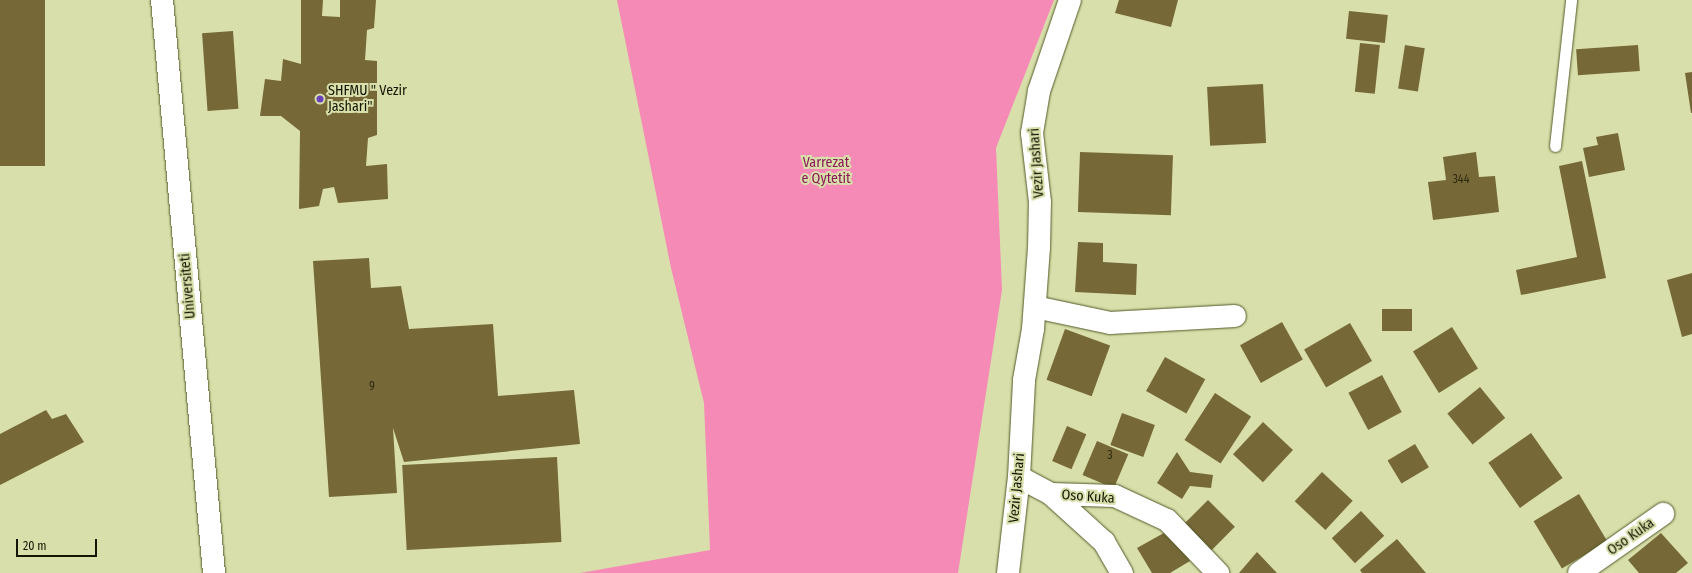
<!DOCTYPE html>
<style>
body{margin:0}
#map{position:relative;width:1692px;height:573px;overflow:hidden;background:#d8dfaa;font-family:"Fira Sans Condensed",sans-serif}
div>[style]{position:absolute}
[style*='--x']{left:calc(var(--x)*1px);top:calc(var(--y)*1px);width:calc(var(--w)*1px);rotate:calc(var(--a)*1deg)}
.green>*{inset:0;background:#f68ab7}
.building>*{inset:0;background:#766837;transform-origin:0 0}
.roads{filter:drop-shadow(0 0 1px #555a2a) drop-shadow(0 0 1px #555a2a)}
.lane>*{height:11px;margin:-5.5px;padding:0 5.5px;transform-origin:5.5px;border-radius:5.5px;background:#fff}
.street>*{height:22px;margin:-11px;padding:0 11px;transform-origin:11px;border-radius:11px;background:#fff}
.dots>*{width:11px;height:11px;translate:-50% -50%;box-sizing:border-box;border:2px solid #d8dfaa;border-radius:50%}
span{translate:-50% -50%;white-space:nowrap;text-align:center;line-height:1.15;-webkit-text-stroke:4px #d8dfaa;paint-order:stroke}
.number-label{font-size:12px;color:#2c2a10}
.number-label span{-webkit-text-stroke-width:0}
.poi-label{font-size:14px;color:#141603}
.left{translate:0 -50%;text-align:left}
.park-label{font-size:14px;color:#8b1955}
.street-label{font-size:14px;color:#141603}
.scale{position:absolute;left:16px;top:539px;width:81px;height:18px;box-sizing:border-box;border:2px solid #141603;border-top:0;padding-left:5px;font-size:12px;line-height:14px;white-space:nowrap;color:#141603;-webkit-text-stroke:3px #d8dfaa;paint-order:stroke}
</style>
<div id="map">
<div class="green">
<i style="clip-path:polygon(617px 0,1054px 0,996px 148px,1002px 290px,958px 573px,580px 573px,710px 550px,704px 403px,671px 268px)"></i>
</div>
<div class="building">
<i style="left:0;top:0;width:45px;height:166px"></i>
<i style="clip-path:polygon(301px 0,323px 0,322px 16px,340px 17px,340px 0,376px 0,374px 28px,367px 30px,365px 60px,377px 61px,377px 135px,368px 138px,366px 166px,387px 164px,388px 199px,338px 203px,334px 187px,323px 189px,319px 206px,299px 209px,300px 131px,281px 116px,260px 116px,265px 79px,281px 81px,283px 59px,301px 64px)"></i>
<i style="clip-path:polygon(1119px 0,1178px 0,1171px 27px,1115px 13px)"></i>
<i style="left:1349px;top:11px;width:39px;height:28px;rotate:6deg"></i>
<i style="left:233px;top:31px;width:78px;height:31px;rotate:86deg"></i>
<i style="left:1360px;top:43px;width:20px;height:49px;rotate:6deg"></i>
<i style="left:1405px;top:45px;width:20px;height:44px;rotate:9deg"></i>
<i style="left:1638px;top:45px;width:26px;height:62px;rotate:86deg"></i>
<i style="clip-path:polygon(1692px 72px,1692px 113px,1691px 113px,1685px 73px)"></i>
<i style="left:1263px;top:84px;width:59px;height:56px;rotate:87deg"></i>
<i style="clip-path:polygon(1618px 133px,1625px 170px,1589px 177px,1583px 148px,1598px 145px,1596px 137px)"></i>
<i style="left:1080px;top:152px;width:93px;height:60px;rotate:2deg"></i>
<i style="clip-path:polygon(1476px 152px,1479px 177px,1495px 176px,1499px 212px,1433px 220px,1428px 182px,1446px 180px,1443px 157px)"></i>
<i style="clip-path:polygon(1582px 161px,1606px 278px,1521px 295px,1516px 270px,1577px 257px,1559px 166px)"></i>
<i style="clip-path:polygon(1078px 242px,1103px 243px,1103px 262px,1137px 264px,1136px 295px,1075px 292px)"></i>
<i style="clip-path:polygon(369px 258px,371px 288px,401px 286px,409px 329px,493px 324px,498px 396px,574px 390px,580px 444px,404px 462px,393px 428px,397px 493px,329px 497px,313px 261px)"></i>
<i style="clip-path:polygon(1692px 273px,1692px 334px,1682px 337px,1667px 280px)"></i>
<i style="left:1382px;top:309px;width:30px;height:22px"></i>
<i style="left:1282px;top:322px;width:43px;height:48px;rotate:61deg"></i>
<i style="left:1350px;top:323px;width:44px;height:53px;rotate:60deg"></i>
<i style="left:1452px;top:327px;width:49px;height:46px;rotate:58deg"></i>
<i style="left:1065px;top:329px;width:48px;height:54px;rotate:20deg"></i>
<i style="left:1165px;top:357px;width:46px;height:39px;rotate:29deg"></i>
<i style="left:1382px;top:375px;width:42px;height:38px;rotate:62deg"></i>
<i style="left:1480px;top:387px;width:40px;height:42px;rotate:51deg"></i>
<i style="left:1215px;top:393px;width:43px;height:56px;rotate:33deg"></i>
<i style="clip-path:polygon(46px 410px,52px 419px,66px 414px,84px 442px,0 485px,0 434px)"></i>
<i style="left:1122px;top:413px;width:35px;height:34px;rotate:20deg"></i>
<i style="left:1263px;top:422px;width:41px;height:44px;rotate:43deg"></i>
<i style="left:1067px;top:426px;width:21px;height:38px;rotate:23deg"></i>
<i style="left:1531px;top:433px;width:55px;height:52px;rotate:55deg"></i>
<i style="left:1097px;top:441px;width:34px;height:37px;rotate:23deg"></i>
<i style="left:1415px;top:444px;width:27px;height:32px;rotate:59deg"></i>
<i style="clip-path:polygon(1177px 452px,1190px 472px,1213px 475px,1211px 488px,1190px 486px,1182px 499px,1157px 483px)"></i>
<i style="left:557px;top:457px;width:85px;height:155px;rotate:87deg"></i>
<i style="left:1322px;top:472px;width:42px;height:40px;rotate:43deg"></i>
<i style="left:1579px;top:494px;width:55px;height:53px;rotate:59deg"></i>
<i style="left:1208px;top:500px;width:38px;height:34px;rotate:45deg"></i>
<i style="left:1361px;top:511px;width:34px;height:40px;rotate:47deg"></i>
<i style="clip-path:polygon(1171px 529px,1190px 561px,1170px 573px,1152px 573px,1137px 548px)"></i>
<i style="clip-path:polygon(1661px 533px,1688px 563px,1676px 573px,1639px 573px,1628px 560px)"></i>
<i style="clip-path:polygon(1397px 539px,1426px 573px,1362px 573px,1360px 570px)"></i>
<i style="clip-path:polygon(1257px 552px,1277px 573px,1239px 573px)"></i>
</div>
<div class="roads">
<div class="lane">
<i style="--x:1555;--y:146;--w:147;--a:-83.7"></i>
</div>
<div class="street">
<i style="--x:162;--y:0;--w:575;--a:84.81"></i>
<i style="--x:1035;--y:307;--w:77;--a:12"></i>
<i style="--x:1110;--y:323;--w:125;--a:-3.2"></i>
<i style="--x:1019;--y:477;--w:36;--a:28"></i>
<i style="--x:1051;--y:494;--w:72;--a:42.2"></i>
<i style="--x:1104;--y:542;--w:36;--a:60"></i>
<i style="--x:1051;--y:494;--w:64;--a:1.8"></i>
<i style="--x:1115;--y:496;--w:57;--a:24.8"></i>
<i style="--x:1167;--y:520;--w:74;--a:46.1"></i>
<i style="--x:1008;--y:573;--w:97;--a:-83.5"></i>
<i style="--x:1019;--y:477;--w:97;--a:-87"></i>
<i style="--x:1024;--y:380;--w:52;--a:-80"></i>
<i style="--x:1033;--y:329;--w:81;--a:-85.8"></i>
<i style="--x:1039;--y:248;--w:46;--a:-88.8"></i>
<i style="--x:1040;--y:202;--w:69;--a:-96.6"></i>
<i style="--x:1032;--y:133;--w:43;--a:-80.5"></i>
<i style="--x:1039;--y:91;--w:96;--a:-71.2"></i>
<i style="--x:1579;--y:573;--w:103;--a:-35.1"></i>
</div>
</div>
<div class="dots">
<i style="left:320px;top:99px;background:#6a41b9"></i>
</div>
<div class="number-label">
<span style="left:1461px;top:180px">344</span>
<span style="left:372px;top:387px">9</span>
<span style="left:1110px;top:456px">3</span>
</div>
<div class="poi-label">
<span class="left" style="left:328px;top:99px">SHFMU " Vezir<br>Jashari"</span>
</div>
<div class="park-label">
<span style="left:826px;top:171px">Varrezat<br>e Qytetit</span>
</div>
<div class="street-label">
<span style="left:1037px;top:163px;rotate:-94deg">Vezir Jashari</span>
<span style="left:188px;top:286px;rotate:-95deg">Universiteti</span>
<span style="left:1017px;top:488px;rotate:-85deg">Vezir Jashari</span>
<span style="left:1088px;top:497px;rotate:4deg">Oso Kuka</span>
<span style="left:1631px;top:537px;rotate:-35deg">Oso Kuka</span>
</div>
<div class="scale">20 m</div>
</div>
